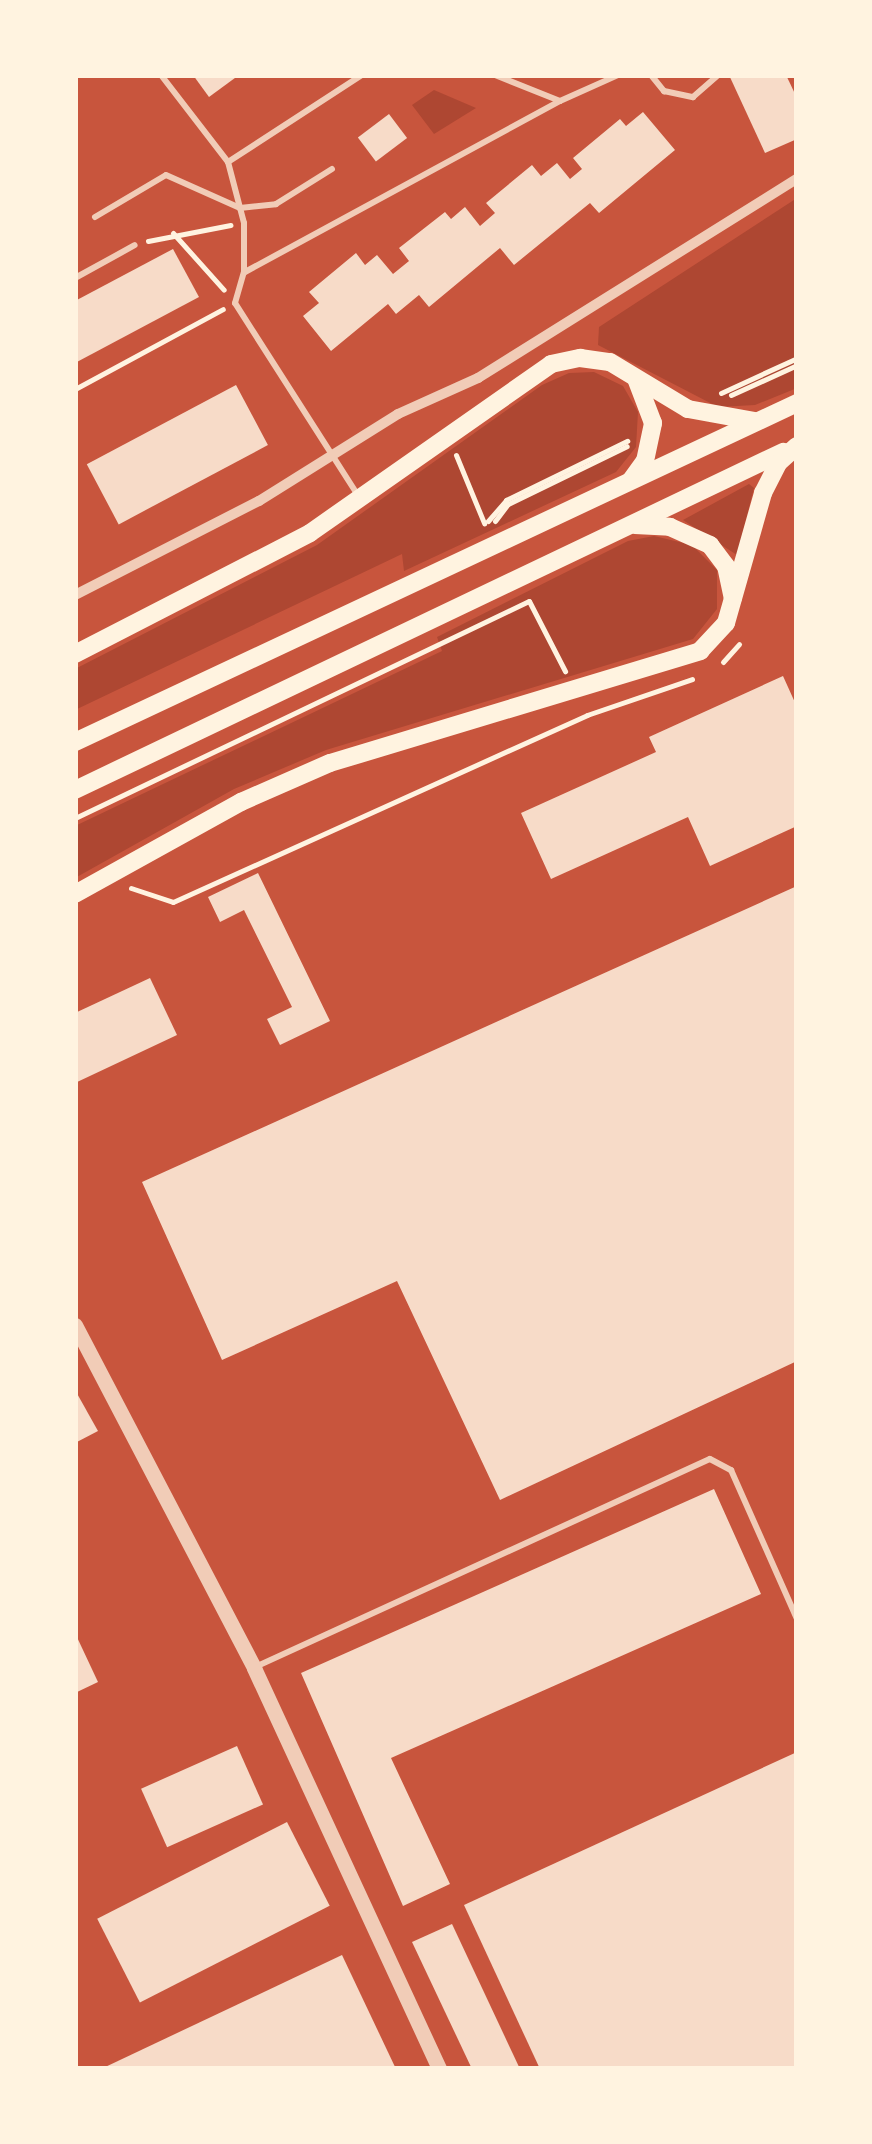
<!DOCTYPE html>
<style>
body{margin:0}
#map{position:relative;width:872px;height:2144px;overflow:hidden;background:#c8553d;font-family:"DejaVu Sans",sans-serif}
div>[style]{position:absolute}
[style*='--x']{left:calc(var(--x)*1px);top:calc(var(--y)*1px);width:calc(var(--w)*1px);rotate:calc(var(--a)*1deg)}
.green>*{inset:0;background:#ae4732}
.building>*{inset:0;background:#f7dbc8;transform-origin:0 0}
.path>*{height:5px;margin:-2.5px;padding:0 2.5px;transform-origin:2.5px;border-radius:2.5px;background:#fff3e0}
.service>*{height:6px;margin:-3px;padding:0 3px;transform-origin:3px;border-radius:3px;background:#f1ccb7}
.minor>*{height:10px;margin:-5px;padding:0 5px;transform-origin:5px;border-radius:5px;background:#f1ccb7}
.tertiary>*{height:15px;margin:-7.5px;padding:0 7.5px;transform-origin:7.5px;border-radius:7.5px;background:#f1ccb7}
.secondary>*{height:18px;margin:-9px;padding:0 9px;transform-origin:9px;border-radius:9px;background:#fff3e0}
span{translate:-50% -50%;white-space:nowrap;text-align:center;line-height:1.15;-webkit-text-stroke:10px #fff3e0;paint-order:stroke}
.frame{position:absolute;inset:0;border:78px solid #fff3e0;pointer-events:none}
</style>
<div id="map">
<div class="green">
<i style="clip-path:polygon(434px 90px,476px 108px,434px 134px,412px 105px)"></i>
<i style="clip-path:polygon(797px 198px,797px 388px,755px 405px,718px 407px,598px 345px,599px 327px)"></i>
<i style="clip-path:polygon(594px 372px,623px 386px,638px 412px,636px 447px,616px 472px,404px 571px,402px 554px,75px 710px,75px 669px,317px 545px,542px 385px,569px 373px)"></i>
<i style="clip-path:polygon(749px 484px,754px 488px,737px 555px,683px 520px)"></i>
<i style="clip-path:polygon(654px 536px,692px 545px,717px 570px,717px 609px,693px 639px,326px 750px,234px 789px,75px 878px,75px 826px,442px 651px,437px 637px,628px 541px)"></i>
</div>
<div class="building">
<i style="clip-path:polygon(193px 75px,239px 75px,209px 97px)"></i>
<i style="clip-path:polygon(729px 75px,786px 75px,797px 98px,797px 139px,765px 153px)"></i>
<i style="clip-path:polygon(643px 112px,675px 150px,599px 213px,590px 203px,514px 265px,500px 248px,429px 307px,419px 295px,396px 314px,388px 304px,331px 351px,303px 316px,319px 303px,309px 292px,356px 253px,365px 265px,377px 255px,393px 274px,409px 261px,399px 248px,445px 212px,451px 219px,465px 207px,480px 226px,495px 213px,486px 203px,532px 165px,541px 176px,557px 163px,570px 179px,582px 169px,573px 158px,620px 119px,626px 126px)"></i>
<i style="left:389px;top:114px;width:30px;height:39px;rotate:53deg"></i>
<i style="clip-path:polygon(173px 249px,199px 297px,75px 363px,75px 301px)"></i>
<i style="left:236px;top:385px;width:68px;height:169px;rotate:62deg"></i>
<i style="clip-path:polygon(783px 676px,797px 707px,797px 826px,710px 866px,688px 817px,551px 879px,521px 813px,656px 752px,649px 737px)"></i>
<i style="clip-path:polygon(258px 873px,330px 1021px,280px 1045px,267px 1019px,292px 1007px,244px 910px,220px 922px,208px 897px)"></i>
<i style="clip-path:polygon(797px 886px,797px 1361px,500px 1500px,397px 1281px,222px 1360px,142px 1182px)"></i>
<i style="clip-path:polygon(150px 978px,177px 1035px,75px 1083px,75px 1013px)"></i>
<i style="clip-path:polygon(75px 1390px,98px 1431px,75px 1443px)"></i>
<i style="clip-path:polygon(714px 1489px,761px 1594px,391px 1758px,450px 1884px,403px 1906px,301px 1673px)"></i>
<i style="clip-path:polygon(75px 1633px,98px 1682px,75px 1693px)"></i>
<i style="left:237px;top:1746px;width:64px;height:105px;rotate:66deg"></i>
<i style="clip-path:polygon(797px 1752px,797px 2069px,540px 2069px,464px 1905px)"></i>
<i style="left:287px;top:1822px;width:94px;height:213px;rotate:63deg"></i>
<i style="clip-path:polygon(452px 1924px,520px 2069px,472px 2069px,412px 1942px)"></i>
<i style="clip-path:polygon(342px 1955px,396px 2069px,101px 2069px)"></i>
</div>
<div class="path">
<i style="--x:173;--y:233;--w:76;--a:48.2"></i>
<i style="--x:148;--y:241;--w:84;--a:-11"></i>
<i style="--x:75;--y:389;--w:168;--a:-28.4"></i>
<i style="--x:721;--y:393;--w:84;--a:-24.7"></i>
<i style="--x:731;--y:395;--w:72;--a:-24.4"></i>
<i style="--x:456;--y:455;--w:74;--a:67.6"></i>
<i style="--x:488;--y:521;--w:28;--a:-49"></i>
<i style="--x:506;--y:500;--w:135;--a:-26"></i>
<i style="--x:495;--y:521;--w:21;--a:-53"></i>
<i style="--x:508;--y:504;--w:132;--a:-26"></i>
<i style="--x:723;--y:662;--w:24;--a:-48"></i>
<i style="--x:75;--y:818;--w:503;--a:-25.55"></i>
<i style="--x:529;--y:601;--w:79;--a:62.8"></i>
<i style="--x:131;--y:888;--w:44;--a:18.4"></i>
<i style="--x:173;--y:902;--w:454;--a:-24.3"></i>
<i style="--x:587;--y:715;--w:111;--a:-18.9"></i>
</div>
<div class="service">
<i style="--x:161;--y:75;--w:110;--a:52.4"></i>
<i style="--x:495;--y:75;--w:70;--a:21.8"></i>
<i style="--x:560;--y:101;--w:64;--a:-24.1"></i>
<i style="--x:651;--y:75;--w:21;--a:51"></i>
<i style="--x:664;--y:91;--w:30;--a:12"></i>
<i style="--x:693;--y:97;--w:33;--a:-41"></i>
<i style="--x:95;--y:217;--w:82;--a:-30.6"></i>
<i style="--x:166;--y:175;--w:81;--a:24"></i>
<i style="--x:240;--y:208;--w:36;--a:-6"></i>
<i style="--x:276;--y:204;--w:66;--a:-32"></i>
<i style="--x:245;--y:272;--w:358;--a:-28.5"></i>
<i style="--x:75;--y:278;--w:68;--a:-28.8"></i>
<i style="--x:359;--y:497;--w:230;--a:-122.6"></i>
<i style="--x:235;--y:303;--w:32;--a:-74"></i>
<i style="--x:244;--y:272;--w:49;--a:-90"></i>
<i style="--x:244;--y:223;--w:63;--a:-104.7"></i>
<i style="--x:228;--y:162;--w:160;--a:-33"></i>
<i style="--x:255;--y:1667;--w:500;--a:-24.57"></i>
<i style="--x:710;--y:1459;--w:24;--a:28"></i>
<i style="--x:731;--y:1470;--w:163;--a:66.1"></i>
</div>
<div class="minor">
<i style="--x:75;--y:595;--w:207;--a:-27.1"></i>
<i style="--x:259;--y:501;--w:164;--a:-32"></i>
<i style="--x:398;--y:414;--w:88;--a:-24.2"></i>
<i style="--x:478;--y:378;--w:376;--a:-32"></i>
</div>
<div class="tertiary">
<i style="--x:75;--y:1325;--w:387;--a:62.4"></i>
<i style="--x:254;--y:1668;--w:442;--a:65.2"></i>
</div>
<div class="secondary">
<i style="--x:631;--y:480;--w:24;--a:-54"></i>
<i style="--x:645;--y:461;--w:39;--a:-78"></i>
<i style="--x:653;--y:423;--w:45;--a:-110.9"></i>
<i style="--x:635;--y:525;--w:35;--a:3"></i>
<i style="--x:670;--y:527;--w:44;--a:24.2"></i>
<i style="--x:710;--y:545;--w:26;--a:53"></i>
<i style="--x:726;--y:566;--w:33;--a:78"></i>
<i style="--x:75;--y:654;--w:264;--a:-27.2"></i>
<i style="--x:310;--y:533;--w:294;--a:-35"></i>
<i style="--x:551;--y:364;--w:30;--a:-12"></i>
<i style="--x:580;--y:358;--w:30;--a:8"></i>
<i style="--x:610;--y:362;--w:91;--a:31.1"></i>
<i style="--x:688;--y:409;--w:68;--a:10.2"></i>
<i style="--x:75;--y:742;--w:798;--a:-25.15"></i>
<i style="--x:75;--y:790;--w:785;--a:-25.52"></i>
<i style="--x:75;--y:894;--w:190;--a:-29"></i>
<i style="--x:241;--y:802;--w:97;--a:-23.7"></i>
<i style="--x:330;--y:763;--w:387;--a:-16.8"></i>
<i style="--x:700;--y:651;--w:38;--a:-47"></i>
<i style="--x:726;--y:623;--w:135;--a:-74.1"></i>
<i style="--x:763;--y:493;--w:34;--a:-63"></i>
<i style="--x:778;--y:463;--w:25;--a:-42"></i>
</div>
<div class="frame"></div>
</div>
